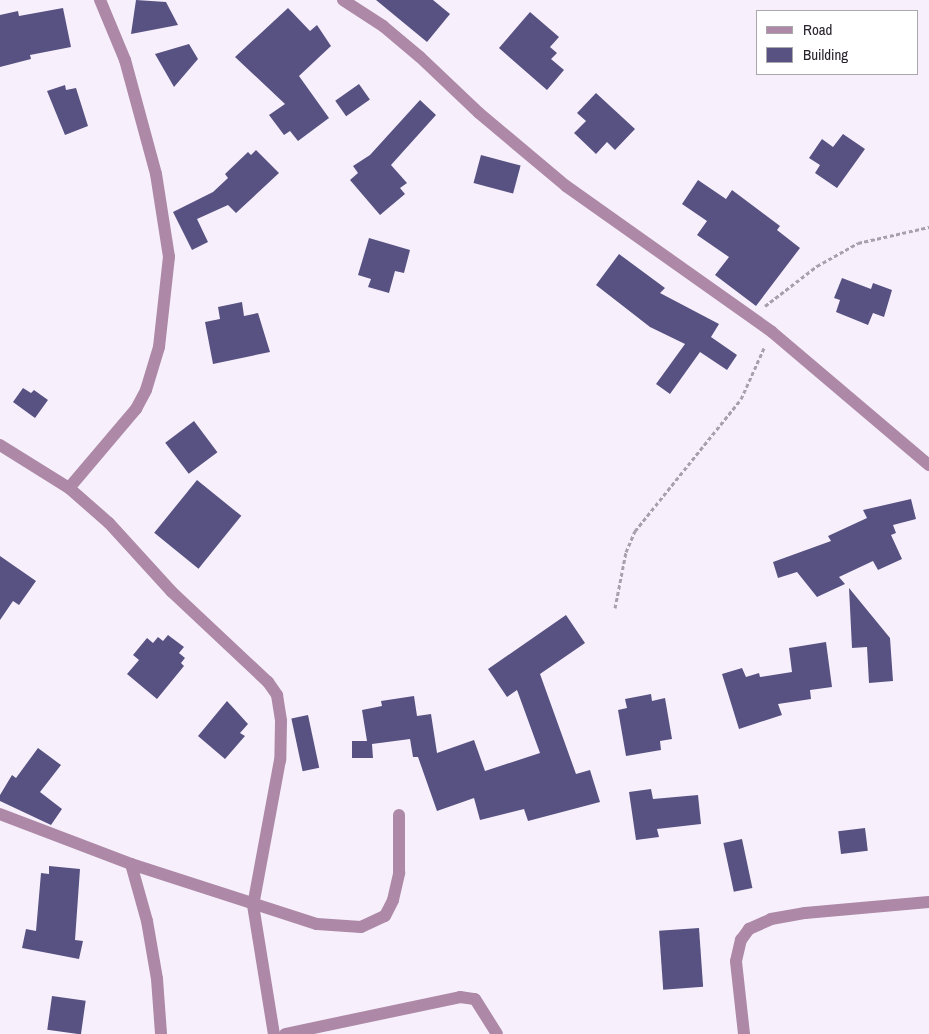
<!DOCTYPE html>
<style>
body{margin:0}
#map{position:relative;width:929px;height:1034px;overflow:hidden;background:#f7f0fc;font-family:"Archivo Narrow",sans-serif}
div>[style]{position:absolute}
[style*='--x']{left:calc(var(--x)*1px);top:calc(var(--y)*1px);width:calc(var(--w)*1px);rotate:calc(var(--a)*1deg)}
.building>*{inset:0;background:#585282;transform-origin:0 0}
.path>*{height:3px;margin-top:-1.5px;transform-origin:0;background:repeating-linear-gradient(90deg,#a8a1ad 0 4px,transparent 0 6.5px)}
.minor>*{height:12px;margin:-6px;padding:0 6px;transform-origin:6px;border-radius:6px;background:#ad89a7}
span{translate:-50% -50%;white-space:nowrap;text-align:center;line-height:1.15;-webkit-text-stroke:5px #fff;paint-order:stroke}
.legend{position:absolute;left:756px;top:10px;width:162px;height:65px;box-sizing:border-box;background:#fff;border:1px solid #a9a7ab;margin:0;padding:6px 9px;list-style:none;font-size:15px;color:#28222d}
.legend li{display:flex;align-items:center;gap:10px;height:25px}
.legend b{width:25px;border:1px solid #a9a7ab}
</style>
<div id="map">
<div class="building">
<i style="clip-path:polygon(136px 0,166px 2px,178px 25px,131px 34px)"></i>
<i style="clip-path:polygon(376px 0,433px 0,450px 14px,427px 42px)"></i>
<i style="clip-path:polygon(63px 8px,71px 47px,30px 55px,31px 59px,0 67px,0 15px,18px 11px,19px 16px)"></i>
<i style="clip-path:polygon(288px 8px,310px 31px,317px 25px,331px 46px,299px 76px,329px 118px,298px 141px,290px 131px,284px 135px,269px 115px,285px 104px,235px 57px)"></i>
<i style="clip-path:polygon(530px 12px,559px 37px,550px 47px,557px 53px,551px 59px,564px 70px,547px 90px,499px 48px)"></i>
<i style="clip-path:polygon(189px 44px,198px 59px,174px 87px,155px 54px)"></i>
<i style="left:359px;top:84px;width:19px;height:29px;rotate:55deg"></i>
<i style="clip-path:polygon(65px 85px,66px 90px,76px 88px,88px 126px,65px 135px,47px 91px)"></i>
<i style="clip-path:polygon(596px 93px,635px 129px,615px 150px,607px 142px,596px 154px,574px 133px,586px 121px,577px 113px)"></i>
<i style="clip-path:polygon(420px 100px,436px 115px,391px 165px,407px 183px,400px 188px,405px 194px,380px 215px,350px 180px,358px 173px,353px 166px,370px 155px)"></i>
<i style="clip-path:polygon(843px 134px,865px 149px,837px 188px,815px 173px,820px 165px,809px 158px,822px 139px,833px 147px)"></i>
<i style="clip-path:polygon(256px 150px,279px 173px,236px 213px,228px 205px,197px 219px,208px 242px,192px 250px,173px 212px,213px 192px,228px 178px,225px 174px,248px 152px,251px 155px)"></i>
<i style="left:481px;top:155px;width:41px;height:29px;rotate:15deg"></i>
<i style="clip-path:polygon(698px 180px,726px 199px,732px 190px,780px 226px,777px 230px,800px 248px,756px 306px,715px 275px,729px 257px,697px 235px,707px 221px,682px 204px)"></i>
<i style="clip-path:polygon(369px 238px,410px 250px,404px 273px,395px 271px,389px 293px,368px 287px,371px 279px,358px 275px)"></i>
<i style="clip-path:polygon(619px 254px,665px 288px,660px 293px,719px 324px,711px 337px,737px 355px,727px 370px,700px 352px,670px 394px,656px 384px,685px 344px,650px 327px,596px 285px)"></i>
<i style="clip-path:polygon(842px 278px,871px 289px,873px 283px,892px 290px,884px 317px,873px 313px,868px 325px,836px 312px,840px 300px,834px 298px)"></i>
<i style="clip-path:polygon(242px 302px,244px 316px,258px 313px,270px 352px,213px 364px,205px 322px,220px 319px,218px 307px)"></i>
<i style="clip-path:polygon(23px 388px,31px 393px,34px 390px,48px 400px,35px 418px,13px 402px)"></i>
<i style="left:194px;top:421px;width:39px;height:36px;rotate:53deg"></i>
<i style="left:197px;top:480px;width:57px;height:68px;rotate:39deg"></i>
<i style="clip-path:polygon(911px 499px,916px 519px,893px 525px,896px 533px,891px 535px,902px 559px,878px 570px,873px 561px,839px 577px,845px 584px,817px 597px,797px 572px,778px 578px,773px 562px,831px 541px,828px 536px,867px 518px,863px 510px)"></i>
<i style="clip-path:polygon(0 556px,36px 581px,19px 605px,13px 601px,0 620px)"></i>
<i style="clip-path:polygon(849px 588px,890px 638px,893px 681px,869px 683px,867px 647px,852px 648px)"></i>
<i style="clip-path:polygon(566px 615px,585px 643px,540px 674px,576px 774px,590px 770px,600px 802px,528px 821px,524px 809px,480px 820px,474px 798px,437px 811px,418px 757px,413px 757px,410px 739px,372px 744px,373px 758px,352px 758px,352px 741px,367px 741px,362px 710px,382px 706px,381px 701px,414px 696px,417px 716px,431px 714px,437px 753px,474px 740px,485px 771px,540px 753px,517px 690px,507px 697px,488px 669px)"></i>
<i style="clip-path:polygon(168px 635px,184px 647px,179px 653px,185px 658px,181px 663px,184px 666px,157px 699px,127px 674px,139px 660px,133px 655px,147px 638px,153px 643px,158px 637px,163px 641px)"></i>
<i style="clip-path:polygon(826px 642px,832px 687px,810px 690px,811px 699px,778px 704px,782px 715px,739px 729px,722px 674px,742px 668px,746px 677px,759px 673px,760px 677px,792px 672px,789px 648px)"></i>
<i style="clip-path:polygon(651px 694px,652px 701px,665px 698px,672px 739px,660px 741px,661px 750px,626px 756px,618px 710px,627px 708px,625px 699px)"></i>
<i style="clip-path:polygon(227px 701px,248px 724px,240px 733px,245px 736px,225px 759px,198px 736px)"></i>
<i style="left:308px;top:715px;width:54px;height:17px;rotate:78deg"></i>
<i style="clip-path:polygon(38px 748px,61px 765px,40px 792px,62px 809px,51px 825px,0 801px,0 795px,12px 775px,16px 778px)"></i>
<i style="clip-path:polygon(651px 789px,653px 799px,698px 795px,701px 824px,657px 829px,659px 837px,636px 840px,629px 792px)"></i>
<i style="left:865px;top:828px;width:23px;height:27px;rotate:83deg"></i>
<i style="left:742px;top:839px;width:50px;height:19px;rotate:78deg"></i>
<i style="clip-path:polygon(49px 866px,80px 869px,75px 940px,83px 941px,79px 959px,22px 948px,26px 929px,36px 931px,41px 873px,49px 874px)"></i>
<i style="left:699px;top:928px;width:59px;height:40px;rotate:86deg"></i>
<i style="left:52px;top:996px;width:34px;height:34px;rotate:8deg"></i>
</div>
<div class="path">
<i style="--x:765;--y:306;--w:66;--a:-37.6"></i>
<i style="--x:817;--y:266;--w:47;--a:-29.3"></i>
<i style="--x:858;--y:243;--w:73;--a:-12.7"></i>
<i style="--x:615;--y:608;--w:57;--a:-78.9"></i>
<i style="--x:626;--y:552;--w:23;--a:-67"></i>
<i style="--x:635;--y:531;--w:169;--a:-51.2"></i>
<i style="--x:741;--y:399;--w:56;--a:-65.7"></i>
</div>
<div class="minor">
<i style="--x:343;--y:0;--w:48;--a:33"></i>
<i style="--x:383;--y:26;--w:48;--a:40"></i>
<i style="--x:420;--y:57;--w:81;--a:43.5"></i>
<i style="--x:479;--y:113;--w:114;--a:40"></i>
<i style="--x:566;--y:186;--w:252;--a:35.3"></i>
<i style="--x:772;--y:332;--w:206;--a:40.3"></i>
<i style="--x:0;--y:445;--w:81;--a:31.9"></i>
<i style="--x:69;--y:488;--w:53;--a:41.2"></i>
<i style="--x:109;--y:523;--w:93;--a:47.6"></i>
<i style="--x:172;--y:592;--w:132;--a:43.2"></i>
<i style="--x:268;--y:682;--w:16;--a:55"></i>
<i style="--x:277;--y:695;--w:26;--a:81"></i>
<i style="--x:281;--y:721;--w:39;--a:91"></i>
<i style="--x:280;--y:760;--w:147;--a:100.5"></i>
<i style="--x:253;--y:905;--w:131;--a:80.8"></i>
<i style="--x:69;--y:488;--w:104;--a:-49.7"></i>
<i style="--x:136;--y:409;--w:21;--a:-62"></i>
<i style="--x:146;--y:390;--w:45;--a:-73.2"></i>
<i style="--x:159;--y:347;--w:91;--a:-83.7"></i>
<i style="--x:169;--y:257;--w:84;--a:-98.9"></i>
<i style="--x:156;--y:174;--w:118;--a:-105.2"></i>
<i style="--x:125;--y:60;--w:65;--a:-112.6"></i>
<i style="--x:0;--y:814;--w:140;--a:20.9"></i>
<i style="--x:131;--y:864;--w:59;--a:74.3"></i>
<i style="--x:147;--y:921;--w:59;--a:80.2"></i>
<i style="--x:157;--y:979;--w:55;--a:85.8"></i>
<i style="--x:131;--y:864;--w:195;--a:17.9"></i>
<i style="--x:317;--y:924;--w:44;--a:3.9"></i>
<i style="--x:361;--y:927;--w:26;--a:-25"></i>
<i style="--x:385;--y:916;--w:18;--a:-63"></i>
<i style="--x:393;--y:900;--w:28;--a:-77"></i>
<i style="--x:399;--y:873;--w:58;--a:-90"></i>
<i style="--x:285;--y:1034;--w:179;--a:-11.9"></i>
<i style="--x:460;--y:997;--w:15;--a:8"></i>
<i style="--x:475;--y:999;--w:41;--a:57.8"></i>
<i style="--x:744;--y:1034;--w:73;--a:-96.3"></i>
<i style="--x:736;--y:961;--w:22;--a:-77"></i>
<i style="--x:741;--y:940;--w:14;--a:-54"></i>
<i style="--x:749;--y:929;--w:24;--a:-24"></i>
<i style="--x:771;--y:919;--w:35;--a:-10"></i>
<i style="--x:805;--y:913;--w:124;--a:-5.1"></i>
</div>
<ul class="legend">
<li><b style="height:6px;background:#ad89a7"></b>Road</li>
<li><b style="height:14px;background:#585282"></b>Building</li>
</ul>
</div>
